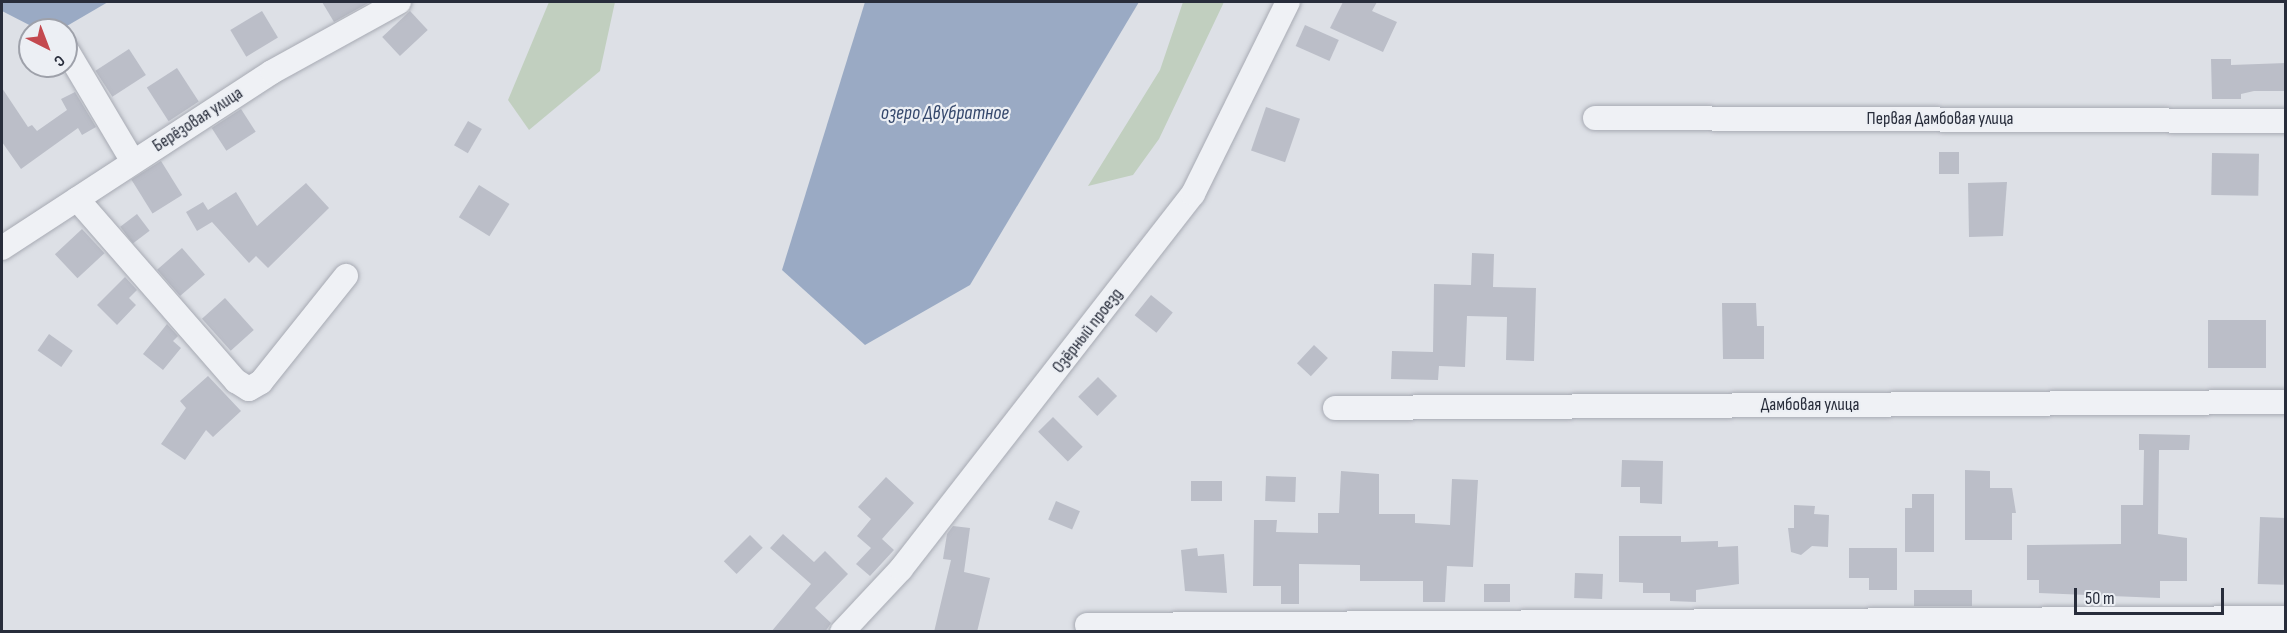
<!DOCTYPE html>
<meta charset="utf-8">
<style>
body{margin:0}
#map{position:relative;width:2287px;height:633px;overflow:hidden;background:#dde0e6;font-family:"Sofia Sans Condensed",sans-serif}
div>[style]{position:absolute}
[style*='--x']{left:calc(var(--x)*1px);top:calc(var(--y)*1px);width:calc(var(--w)*1px);rotate:calc(var(--a)*1deg)}
.green>*{inset:0;background:#c1cfbf}
.water>*{inset:0;background:#9aaac4}
.building>*{inset:0;background:#bbbec8;transform-origin:0 0}
.roads{filter:drop-shadow(0 0 2px #a7aab3) drop-shadow(0 0 2px #a7aab3)}
.minor>*{height:24px;margin:-12px;padding:0 12px;transform-origin:12px;border-radius:12px;background:#eff1f5}
span{translate:-50% -50%;white-space:nowrap;text-align:center;line-height:1.15;-webkit-text-stroke:4.5px #eceff4;paint-order:stroke}
.street-label{font-size:18px;color:#282d3b}
.water-label{font-size:20px;color:#35486c;font-style:italic}
.frame{position:absolute;inset:0;border:3px solid #282d3b;pointer-events:none}
.north{position:absolute;left:18px;top:18px;width:60px;height:60px;box-sizing:border-box;background:#eceff4;border:2px solid #9ea1aa;border-radius:50%;rotate:138deg;font-size:16px;font-weight:700;line-height:24px;text-align:center;color:#282d3b}
.north::after{content:'';display:block;margin:auto;width:21px;height:27px;background:#c4494f;clip-path:polygon(50% 0,100% 100%,50% 72%,0 100%)}
.scale{position:absolute;left:2074px;top:588px;width:150px;height:27px;box-sizing:border-box;border:3px solid #282d3b;border-top:0;padding-left:8px;font-size:18px;line-height:21px;white-space:nowrap;color:#282d3b;-webkit-text-stroke:4px #eceff4;paint-order:stroke}
</style>
<div id="map">
<div class="green">
<i style="clip-path:polygon(549px 2px,615px 2px,600px 71px,529px 130px,508px 100px)"></i>
<i style="clip-path:polygon(1183px 2px,1224px 2px,1159px 139px,1133px 175px,1088px 186px,1160px 70px)"></i>
</div>
<div class="water">
<i style="clip-path:polygon(2px 2px,108px 2px,60px 30px,39px 30px,2px 11px)"></i>
<i style="clip-path:polygon(865px 2px,1139px 2px,970px 285px,865px 345px,782px 270px)"></i>
</div>
<div class="building">
<i style="clip-path:polygon(322px 2px,370px 2px,334px 22px)"></i>
<i style="clip-path:polygon(1343px 2px,1377px 2px,1372px 11px,1397px 22px,1383px 52px,1330px 28px)"></i>
<i style="left:262px;top:11px;width:31px;height:37px;rotate:59deg"></i>
<i style="left:410px;top:11px;width:26px;height:38px;rotate:47deg"></i>
<i style="left:1305px;top:25px;width:37px;height:23px;rotate:24deg"></i>
<i style="left:129px;top:49px;width:31px;height:40px;rotate:57deg"></i>
<i style="clip-path:polygon(2211px 59px,2231px 59px,2231px 65px,2286px 63px,2286px 91px,2254px 91px,2241px 94px,2241px 99px,2212px 99px)"></i>
<i style="left:177px;top:68px;width:40px;height:36px;rotate:57deg"></i>
<i style="clip-path:polygon(2px 88px,28px 127px,32px 125px,37px 131px,67px 110px,61px 99px,75px 92px,96px 127px,82px 135px,78px 128px,21px 169px,2px 142px)"></i>
<i style="left:1266px;top:107px;width:36px;height:46px;rotate:19deg"></i>
<i style="left:241px;top:109px;width:27px;height:35px;rotate:57deg"></i>
<i style="left:468px;top:121px;width:16px;height:28px;rotate:30deg"></i>
<i style="left:1939px;top:152px;width:20px;height:22px"></i>
<i style="left:2212px;top:153px;width:47px;height:42px;rotate:1deg"></i>
<i style="left:161px;top:161px;width:40px;height:35px;rotate:58deg"></i>
<i style="clip-path:polygon(2007px 182px,2003px 236px,1969px 237px,1968px 183px)"></i>
<i style="clip-path:polygon(306px 183px,329px 208px,268px 268px,256px 256px,249px 263px,212px 222px,197px 231px,186px 212px,203px 202px,208px 210px,236px 192px,257px 226px)"></i>
<i style="left:479px;top:185px;width:36px;height:38px;rotate:32deg"></i>
<i style="left:137px;top:214px;width:21px;height:21px;rotate:53deg"></i>
<i style="left:82px;top:229px;width:33px;height:37px;rotate:47deg"></i>
<i style="left:182px;top:248px;width:35px;height:33px;rotate:49deg"></i>
<i style="clip-path:polygon(1472px 253px,1494px 254px,1493px 287px,1536px 288px,1534px 361px,1506px 360px,1507px 317px,1467px 316px,1465px 367px,1439px 366px,1438px 380px,1391px 379px,1392px 351px,1433px 352px,1434px 284px,1471px 285px)"></i>
<i style="clip-path:polygon(125px 277px,137px 290px,129px 298px,136px 305px,117px 325px,97px 305px)"></i>
<i style="left:1151px;top:295px;width:28px;height:26px;rotate:39deg"></i>
<i style="left:225px;top:298px;width:43px;height:31px;rotate:48deg"></i>
<i style="clip-path:polygon(1722px 303px,1756px 303px,1757px 326px,1764px 326px,1764px 359px,1723px 359px)"></i>
<i style="left:2266px;top:320px;width:48px;height:58px;rotate:90deg"></i>
<i style="clip-path:polygon(167px 324px,178px 336px,173px 341px,181px 348px,163px 370px,143px 354px)"></i>
<i style="left:49px;top:334px;width:29px;height:20px;rotate:35deg"></i>
<i style="left:1314px;top:345px;width:19px;height:25px;rotate:43deg"></i>
<i style="clip-path:polygon(208px 376px,241px 411px,213px 437px,206px 430px,185px 460px,161px 444px,186px 408px,180px 401px)"></i>
<i style="left:1098px;top:377px;width:27px;height:28px;rotate:45deg"></i>
<i style="left:1053px;top:417px;width:42px;height:21px;rotate:45deg"></i>
<i style="clip-path:polygon(2139px 434px,2190px 435px,2189px 450px,2159px 450px,2158px 534px,2187px 538px,2187px 581px,2160px 581px,2160px 598px,2039px 593px,2039px 580px,2027px 580px,2027px 545px,2121px 544px,2121px 505px,2143px 505px,2144px 450px,2139px 450px)"></i>
<i style="clip-path:polygon(1622px 460px,1663px 461px,1662px 504px,1640px 503px,1640px 487px,1621px 487px)"></i>
<i style="clip-path:polygon(1965px 470px,1990px 471px,1990px 488px,2012px 488px,2016px 513px,2012px 513px,2012px 540px,1965px 540px)"></i>
<i style="clip-path:polygon(1341px 471px,1379px 474px,1379px 514px,1415px 514px,1415px 523px,1450px 525px,1452px 479px,1478px 480px,1473px 567px,1447px 566px,1445px 602px,1423px 602px,1423px 581px,1360px 581px,1360px 565px,1299px 564px,1299px 604px,1281px 604px,1281px 586px,1253px 586px,1254px 520px,1277px 520px,1276px 532px,1318px 533px,1318px 513px,1339px 513px)"></i>
<i style="left:1266px;top:476px;width:30px;height:25px;rotate:2deg"></i>
<i style="clip-path:polygon(886px 477px,914px 503px,882px 539px,894px 550px,870px 576px,856px 564px,871px 548px,857px 536px,871px 519px,858px 507px)"></i>
<i style="left:1191px;top:481px;width:31px;height:20px"></i>
<i style="clip-path:polygon(1912px 494px,1934px 494px,1934px 552px,1905px 552px,1905px 508px,1912px 508px)"></i>
<i style="left:1056px;top:501px;width:26px;height:20px;rotate:23deg"></i>
<i style="clip-path:polygon(1794px 505px,1815px 506px,1814px 514px,1829px 515px,1828px 547px,1812px 546px,1801px 555px,1791px 552px,1788px 528px,1794px 528px)"></i>
<i style="left:2260px;top:517px;width:26px;height:67px;rotate:2deg"></i>
<i style="clip-path:polygon(953px 526px,970px 528px,964px 572px,990px 578px,977px 632px,934px 632px,951px 560px,943px 559px,947px 534px)"></i>
<i style="clip-path:polygon(783px 534px,814px 562px,825px 551px,848px 574px,815px 608px,831px 623px,825px 632px,771px 632px,811px 584px,770px 548px)"></i>
<i style="left:750px;top:535px;width:18px;height:37px;rotate:45deg"></i>
<i style="clip-path:polygon(1619px 536px,1681px 536px,1681px 542px,1718px 541px,1718px 547px,1738px 546px,1739px 584px,1696px 590px,1696px 602px,1670px 601px,1670px 593px,1643px 593px,1643px 583px,1619px 582px)"></i>
<i style="clip-path:polygon(1197px 548px,1198px 556px,1224px 554px,1227px 593px,1185px 591px,1181px 550px)"></i>
<i style="clip-path:polygon(1849px 548px,1897px 548px,1897px 590px,1869px 590px,1869px 578px,1849px 578px)"></i>
<i style="left:1575px;top:573px;width:28px;height:25px;rotate:2deg"></i>
<i style="left:1484px;top:584px;width:26px;height:18px"></i>
<i style="left:1914px;top:590px;width:58px;height:16px"></i>
</div>
<div class="roads">
<div class="minor">
<i style="--x:66;--y:49;--w:131;--a:59.3"></i>
<i style="--x:1595;--y:118;--w:691;--a:0.25"></i>
<i style="--x:77;--y:199;--w:242;--a:48.9"></i>
<i style="--x:236;--y:381;--w:15;--a:32"></i>
<i style="--x:249;--y:389;--w:14;--a:-30"></i>
<i style="--x:261;--y:382;--w:136;--a:-51.3"></i>
<i style="--x:2;--y:248;--w:322;--a:-33.1"></i>
<i style="--x:272;--y:72;--w:145;--a:-28.9"></i>
<i style="--x:1335;--y:408;--w:951;--a:-0.36"></i>
<i style="--x:1087;--y:625;--w:1199;--a:-0.33"></i>
<i style="--x:842;--y:632;--w:86;--a:-46.9"></i>
<i style="--x:901;--y:569;--w:475;--a:-52.1"></i>
<i style="--x:1193;--y:194;--w:214;--a:-63.7"></i>
</div>
</div>
<div class="street-label">
<span style="left:1940px;top:119px">Первая Дамбовая улица</span>
<span style="left:198px;top:120px;rotate:-33deg">Берёзовая улица</span>
<span style="left:1088px;top:331px;rotate:-52deg">Озёрный проезд</span>
<span style="left:1810px;top:405px">Дамбовая улица</span>
</div>
<div class="water-label">
<span style="left:945px;top:113px">озеро Двубратное</span>
</div>
<div class="frame"></div>
<div class="north">С</div>
<div class="scale">50 m</div>
</div>
